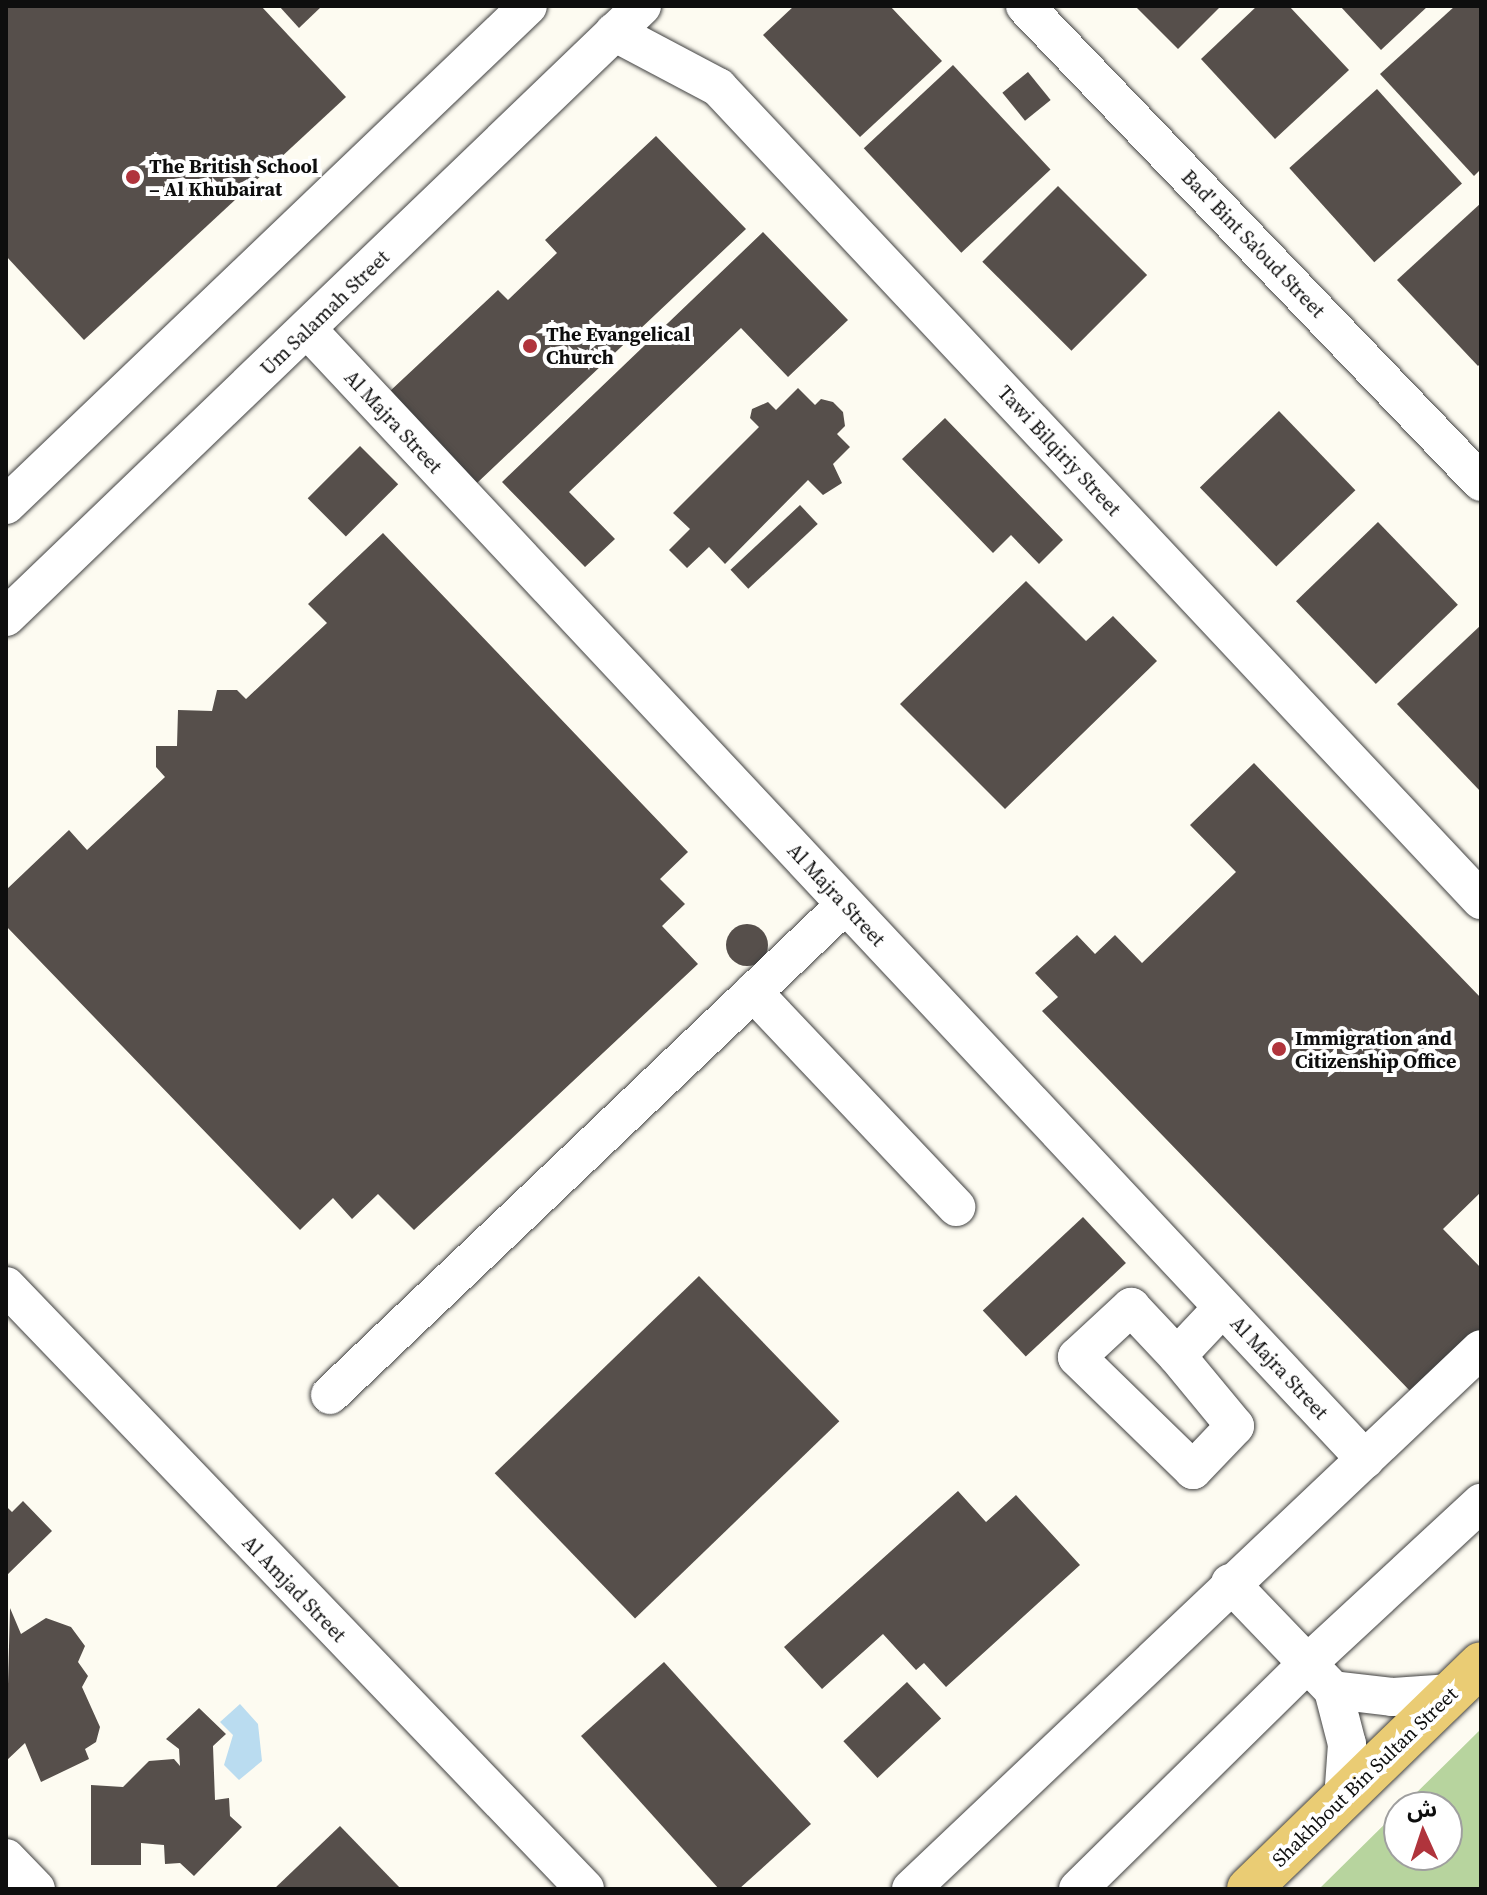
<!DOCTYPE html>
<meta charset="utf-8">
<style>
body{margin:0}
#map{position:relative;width:1487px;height:1895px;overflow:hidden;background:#fdfbf1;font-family:"Source Serif 4","Noto Sans Arabic",serif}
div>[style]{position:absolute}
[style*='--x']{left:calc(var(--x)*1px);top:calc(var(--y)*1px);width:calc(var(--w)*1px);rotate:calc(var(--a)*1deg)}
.forest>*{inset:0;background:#b7d49e}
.water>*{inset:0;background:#badcf0}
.building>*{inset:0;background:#564f4b;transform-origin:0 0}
.round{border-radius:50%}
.roads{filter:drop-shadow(0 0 2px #414141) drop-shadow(0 0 2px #414141)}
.minor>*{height:38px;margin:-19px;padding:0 19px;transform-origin:19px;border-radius:19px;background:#fff}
.major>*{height:44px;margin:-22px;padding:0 22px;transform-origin:22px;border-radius:22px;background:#eacc74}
.dots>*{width:22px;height:22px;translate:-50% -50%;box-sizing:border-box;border:4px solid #fff;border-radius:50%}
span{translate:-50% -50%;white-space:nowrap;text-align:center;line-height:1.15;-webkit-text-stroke:8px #fff;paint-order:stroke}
.poi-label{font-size:20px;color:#0e0e0e;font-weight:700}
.left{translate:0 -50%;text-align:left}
.street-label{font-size:20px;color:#0e0e0e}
.frame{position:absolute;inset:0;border:8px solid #0e0e0e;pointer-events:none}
.north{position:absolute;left:1383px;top:1791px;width:80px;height:80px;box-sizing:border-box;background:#fff;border:2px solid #9f9f9f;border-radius:50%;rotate:357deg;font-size:22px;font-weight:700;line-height:32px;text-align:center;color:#0e0e0e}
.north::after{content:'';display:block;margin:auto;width:28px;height:36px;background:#b0343c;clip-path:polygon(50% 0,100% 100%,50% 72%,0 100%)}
</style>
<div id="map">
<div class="forest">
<i style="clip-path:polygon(1481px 1729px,1481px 1889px,1319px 1889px,1399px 1810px,1399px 1855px,1447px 1855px,1447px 1807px,1402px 1807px)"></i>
</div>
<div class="water">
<i style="clip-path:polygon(240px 1704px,258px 1724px,262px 1761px,239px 1780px,224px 1765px,233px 1735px,220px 1722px)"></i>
</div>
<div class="building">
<i style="clip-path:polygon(6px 6px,261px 6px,346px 97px,84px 340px,6px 256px)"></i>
<i style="clip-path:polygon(279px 6px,322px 6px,299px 28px)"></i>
<i style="clip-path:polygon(794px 6px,890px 6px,942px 61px,860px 137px,763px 35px)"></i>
<i style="clip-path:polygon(1135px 6px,1221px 6px,1178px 49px)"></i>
<i style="clip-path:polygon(1257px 6px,1289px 6px,1349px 70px,1275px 139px,1201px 59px)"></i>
<i style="clip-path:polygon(1340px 6px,1428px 6px,1381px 50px)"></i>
<i style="clip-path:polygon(1455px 6px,1481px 6px,1481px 169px,1474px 176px,1380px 74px)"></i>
<i style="left:953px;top:65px;width:143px;height:122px;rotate:47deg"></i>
<i style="left:1028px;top:72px;width:36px;height:33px;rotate:51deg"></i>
<i style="left:1377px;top:89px;width:127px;height:118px;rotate:48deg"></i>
<i style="clip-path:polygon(656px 136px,746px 229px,477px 483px,389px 392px,498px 290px,508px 300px,557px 253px,545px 240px)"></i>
<i style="left:1058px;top:186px;width:126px;height:107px;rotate:45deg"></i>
<i style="clip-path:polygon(1481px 203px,1481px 363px,1478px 366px,1397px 280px)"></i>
<i style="clip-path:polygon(763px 232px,848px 320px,788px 377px,741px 328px,569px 492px,615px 539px,585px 567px,502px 482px)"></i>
<i style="clip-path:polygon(798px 388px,815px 405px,821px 399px,833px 402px,843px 412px,845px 426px,837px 434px,850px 447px,833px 464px,842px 483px,823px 495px,808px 480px,725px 564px,709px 547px,687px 568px,669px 550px,690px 529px,673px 513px,759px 427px,750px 418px,752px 409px,768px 402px,776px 410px)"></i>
<i style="left:1279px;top:411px;width:110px;height:110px;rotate:46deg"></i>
<i style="clip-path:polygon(945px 418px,1063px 540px,1039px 564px,1011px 535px,993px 553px,902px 459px)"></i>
<i style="left:360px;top:446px;width:54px;height:74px;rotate:45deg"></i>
<i style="left:800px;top:505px;width:26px;height:95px;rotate:47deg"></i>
<i style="left:1378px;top:522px;width:115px;height:114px;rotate:46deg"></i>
<i style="clip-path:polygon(383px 533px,688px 852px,660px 879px,685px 904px,662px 926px,698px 964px,414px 1230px,378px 1194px,352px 1219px,333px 1198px,300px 1230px,6px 926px,6px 890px,69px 830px,87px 850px,165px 777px,156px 767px,156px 746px,177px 746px,178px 710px,212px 711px,217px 690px,237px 690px,246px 699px,327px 623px,308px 604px)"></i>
<i style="clip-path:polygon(1026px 581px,1086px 641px,1113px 616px,1157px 661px,1005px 809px,900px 704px)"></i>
<i style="clip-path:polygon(1481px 625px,1481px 792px,1397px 704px)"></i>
<i style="clip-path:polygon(1254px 763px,1481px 998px,1481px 1192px,1443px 1229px,1481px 1268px,1481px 1329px,1413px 1394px,1042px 1011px,1058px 997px,1035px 973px,1077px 935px,1095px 954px,1115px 935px,1142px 963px,1236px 872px,1190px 825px)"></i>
<i class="round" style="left:726px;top:924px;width:42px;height:42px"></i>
<i style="left:1083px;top:1217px;width:63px;height:137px;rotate:47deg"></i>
<i style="left:699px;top:1276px;width:202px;height:284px;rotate:46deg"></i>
<i style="clip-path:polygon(958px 1491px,986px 1522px,1016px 1495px,1080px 1565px,946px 1687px,924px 1663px,916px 1670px,883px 1634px,822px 1689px,784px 1647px)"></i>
<i style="clip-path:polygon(23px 1501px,52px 1531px,6px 1576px,6px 1506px,12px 1512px)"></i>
<i style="clip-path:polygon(10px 1608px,21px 1634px,46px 1618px,71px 1627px,85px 1646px,78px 1662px,88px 1676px,82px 1687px,100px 1727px,96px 1742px,85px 1749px,89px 1759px,41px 1782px,25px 1743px,6px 1761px)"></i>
<i style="clip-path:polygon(664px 1662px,811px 1824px,739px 1889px,719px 1889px,581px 1736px)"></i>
<i style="left:907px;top:1682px;width:50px;height:87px;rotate:47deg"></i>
<i style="clip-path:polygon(199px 1708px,226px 1734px,213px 1746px,215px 1800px,229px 1798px,230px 1816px,242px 1827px,194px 1876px,180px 1863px,165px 1864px,164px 1845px,141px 1843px,141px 1865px,91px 1865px,91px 1785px,123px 1787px,149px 1761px,174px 1759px,180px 1766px,179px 1749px,166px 1739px)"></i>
<i style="clip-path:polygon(340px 1826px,401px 1889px,274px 1889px)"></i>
</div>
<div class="roads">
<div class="minor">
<i style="--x:1025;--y:6;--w:659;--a:46.23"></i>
<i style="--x:614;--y:32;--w:118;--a:27.9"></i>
<i style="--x:718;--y:87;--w:1115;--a:46.82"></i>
<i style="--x:308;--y:330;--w:1547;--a:46.89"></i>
<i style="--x:6;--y:505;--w:722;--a:-43.71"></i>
<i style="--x:6;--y:617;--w:882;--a:-43.85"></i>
<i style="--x:753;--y:992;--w:296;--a:46.6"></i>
<i style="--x:6;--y:1286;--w:836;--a:46.16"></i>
<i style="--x:1177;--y:1356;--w:91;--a:50.4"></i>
<i style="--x:1235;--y:1426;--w:61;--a:133.7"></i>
<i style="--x:1193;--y:1470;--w:162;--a:-135.8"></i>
<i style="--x:1077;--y:1357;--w:74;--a:-42.8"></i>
<i style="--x:1131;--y:1307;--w:67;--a:46.8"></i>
<i style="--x:1177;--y:1356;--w:66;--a:-46.8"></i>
<i style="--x:330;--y:1395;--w:711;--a:-43.58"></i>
<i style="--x:1230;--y:1583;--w:149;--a:46.1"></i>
<i style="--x:1333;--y:1690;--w:56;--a:75.5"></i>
<i style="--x:1347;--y:1744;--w:56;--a:94.1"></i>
<i style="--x:1333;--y:1690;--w:59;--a:6.8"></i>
<i style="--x:1392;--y:1697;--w:59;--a:-3.9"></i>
<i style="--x:6;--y:1858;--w:43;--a:45.9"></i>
<i style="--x:911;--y:1889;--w:785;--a:-43.45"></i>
<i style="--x:1078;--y:1889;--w:322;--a:-44.5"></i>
<i style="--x:1308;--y:1663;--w:236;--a:-42.8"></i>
</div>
<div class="major">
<i style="--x:1249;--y:1889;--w:323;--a:-44.1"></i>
</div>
</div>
<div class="dots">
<i style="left:133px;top:177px;background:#b0343c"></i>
<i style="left:530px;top:346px;background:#b0343c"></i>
<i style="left:1279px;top:1049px;background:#b0343c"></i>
</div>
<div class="poi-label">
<span class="left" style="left:149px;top:178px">The British School<br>– Al Khubairat</span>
<span class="left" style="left:546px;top:346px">The Evangelical<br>Church</span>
<span class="left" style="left:1295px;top:1050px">Immigration and<br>Citizenship Office</span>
</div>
<div class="street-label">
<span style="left:1253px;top:244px;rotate:46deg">Bad' Bint Sa'oud Street</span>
<span style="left:325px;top:313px;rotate:-44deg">Um Salamah Street</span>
<span style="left:393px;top:422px;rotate:47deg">Al Majra Street</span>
<span style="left:1059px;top:451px;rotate:47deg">Tawi Bilqiriy Street</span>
<span style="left:836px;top:895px;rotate:47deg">Al Majra Street</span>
<span style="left:1279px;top:1368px;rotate:47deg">Al Majra Street</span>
<span style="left:294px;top:1589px;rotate:46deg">Al Amjad Street</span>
<span style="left:1365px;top:1777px;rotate:-44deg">Shakhbout Bin Sultan Street</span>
</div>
<div class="frame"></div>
<div class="north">ش</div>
</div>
